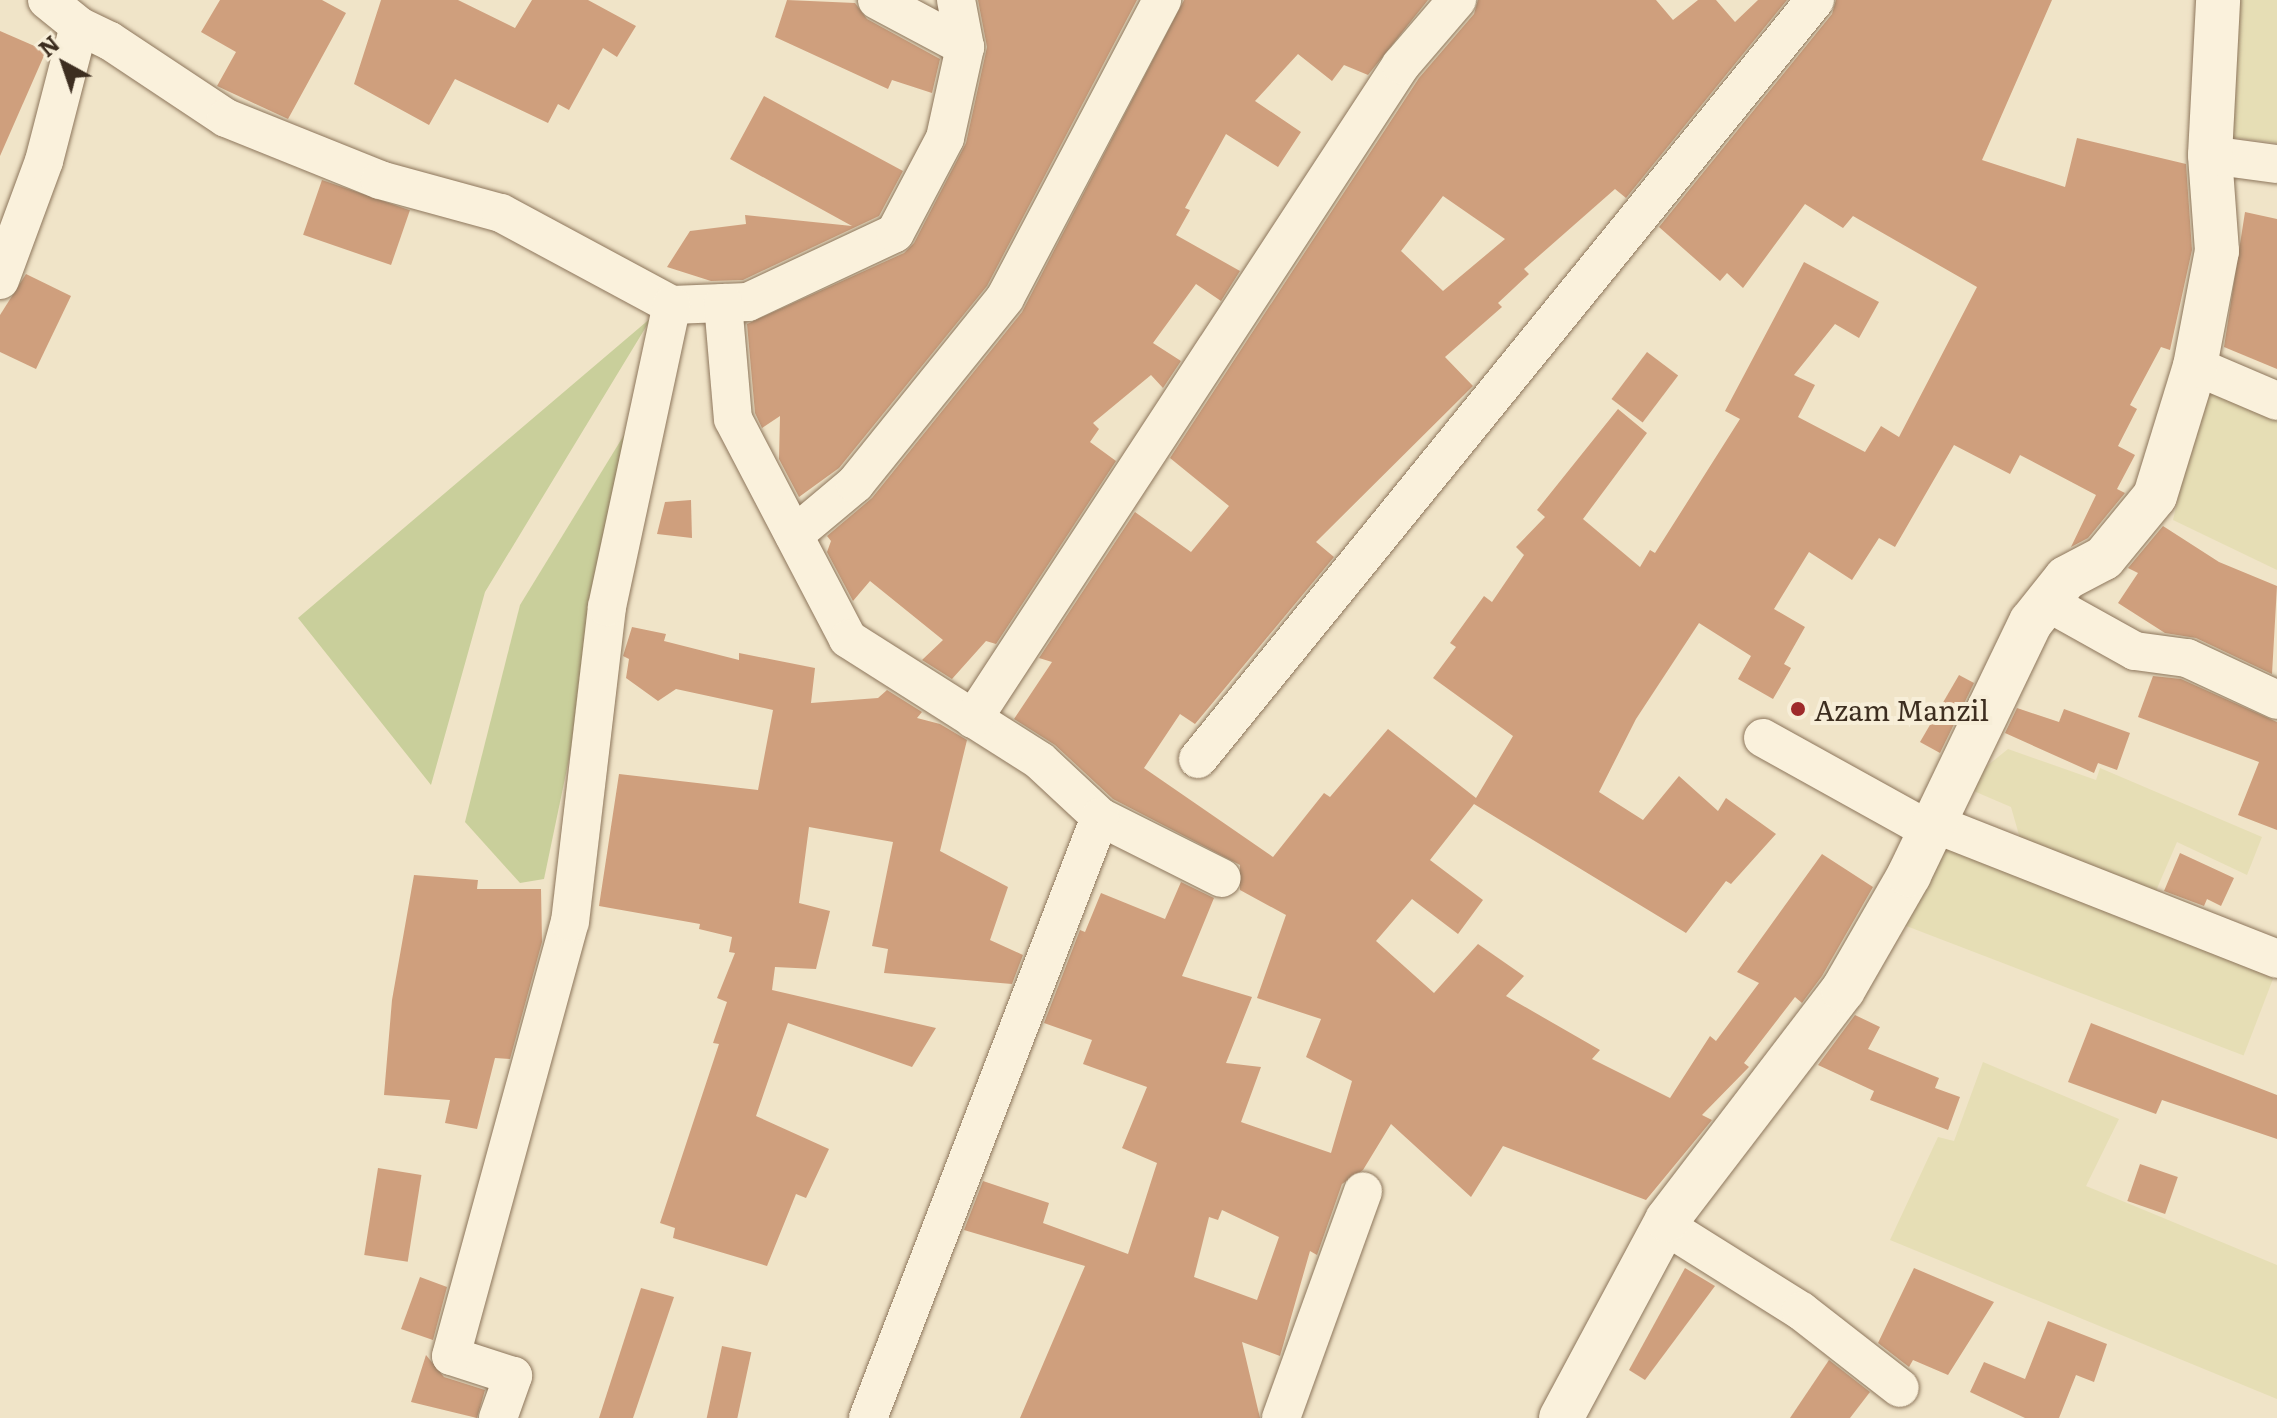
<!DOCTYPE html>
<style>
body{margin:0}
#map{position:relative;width:2277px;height:1418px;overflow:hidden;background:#f0e4c8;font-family:Literata,serif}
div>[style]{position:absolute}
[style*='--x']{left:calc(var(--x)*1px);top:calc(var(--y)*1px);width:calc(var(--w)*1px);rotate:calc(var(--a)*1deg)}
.farmland>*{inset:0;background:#e6deb5;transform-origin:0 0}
.green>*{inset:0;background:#c9cf9b}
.building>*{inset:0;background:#cf9f7d;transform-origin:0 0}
.roads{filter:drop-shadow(0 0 2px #8d765c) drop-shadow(0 0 2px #8d765c)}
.minor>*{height:38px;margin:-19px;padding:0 19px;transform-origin:19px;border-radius:19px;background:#faf1dc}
.secondary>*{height:44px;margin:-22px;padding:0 22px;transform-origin:22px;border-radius:22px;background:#faf1dc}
.dots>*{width:22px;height:22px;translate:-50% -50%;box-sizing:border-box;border:4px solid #f7eed8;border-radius:50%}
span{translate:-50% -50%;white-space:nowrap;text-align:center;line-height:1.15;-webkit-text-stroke:8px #f7eed8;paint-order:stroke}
.poi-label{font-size:28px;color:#3d2e20}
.left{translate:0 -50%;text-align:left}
.north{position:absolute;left:24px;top:24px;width:80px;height:80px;-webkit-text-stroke:6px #f7eed8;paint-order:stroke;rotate:320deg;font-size:22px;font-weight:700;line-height:32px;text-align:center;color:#3d2e20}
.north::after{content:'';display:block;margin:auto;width:28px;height:36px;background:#3d2e20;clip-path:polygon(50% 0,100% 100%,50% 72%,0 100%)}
</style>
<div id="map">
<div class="farmland">
<i style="clip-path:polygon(2237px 0,2277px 0,2277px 143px,2228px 137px)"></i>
<i style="clip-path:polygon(2205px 386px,2277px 416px,2277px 570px,2173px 520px)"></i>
<i style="clip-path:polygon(2008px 749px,2096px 780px,2100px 768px,2262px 837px,2247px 875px,2177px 842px,2152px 900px,2023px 849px,2011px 807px,1962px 786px)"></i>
<i style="left:1939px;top:839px;width:362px;height:93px;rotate:21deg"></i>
<i style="clip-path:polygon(1983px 1062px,2119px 1119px,2086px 1186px,2277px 1265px,2277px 1399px,1890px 1240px,1938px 1137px,1954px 1141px)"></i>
</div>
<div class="green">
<i style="clip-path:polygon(652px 317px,485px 592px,431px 785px,298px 618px)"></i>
<i style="clip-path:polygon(643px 404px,544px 879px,520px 883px,465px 822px,520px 605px)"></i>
</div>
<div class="building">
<i style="clip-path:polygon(220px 0,322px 0,346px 13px,288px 119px,217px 86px,236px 52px,201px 32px)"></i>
<i style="clip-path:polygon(381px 0,458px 0,515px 28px,532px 0,588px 0,636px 26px,617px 57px,603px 48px,569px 110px,558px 104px,548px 123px,455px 79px,429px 125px,354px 84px)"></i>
<i style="clip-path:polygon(787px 0,855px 3px,867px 19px,940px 59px,932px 93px,892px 80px,888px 89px,775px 37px)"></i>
<i style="clip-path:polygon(978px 0,1137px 0,987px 286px,839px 468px,799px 497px,779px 459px,780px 416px,762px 428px,755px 413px,747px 324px,904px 253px,914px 243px,966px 143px,987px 47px)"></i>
<i style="clip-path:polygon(1184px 0,1428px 0,1368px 75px,1344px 65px,1332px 81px,1298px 54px,1255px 101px,1301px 132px,1278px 167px,1226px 134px,1185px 208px,1190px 210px,1176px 235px,1240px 271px,1221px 301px,1196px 284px,1153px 343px,1181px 361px,1163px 388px,1151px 375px,1093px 423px,1099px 429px,1090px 442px,1116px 461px,996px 644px,986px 641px,952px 679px,922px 660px,943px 640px,870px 581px,853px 601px,827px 552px,831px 541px,827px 536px,872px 498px,1022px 312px)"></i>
<i style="clip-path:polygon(evenodd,1478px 0,1656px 0,1673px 20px,1698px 0,1716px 0,1735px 22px,1758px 0,1787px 0,1626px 198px,1615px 189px,1524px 269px,1529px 274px,1498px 303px,1502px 307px,1445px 357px,1473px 386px,1316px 542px,1334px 557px,1195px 724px,1180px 714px,1144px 768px,1273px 857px,1324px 793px,1330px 797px,1388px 729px,1476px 798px,1513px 736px,1433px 678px,1456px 647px,1450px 643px,1484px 596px,1492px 602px,1524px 555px,1516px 547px,1545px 517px,1537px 510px,1618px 409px,1647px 433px,1583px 519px,1640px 567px,1650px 550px,1655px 553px,1740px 419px,1725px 411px,1804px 262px,1879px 302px,1859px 338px,1835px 324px,1794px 375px,1815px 385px,1798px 417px,1865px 452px,1881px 426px,1899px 437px,1977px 287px,1853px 216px,1843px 228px,1805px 204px,1743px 288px,1727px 273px,1720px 281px,1659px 227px,1832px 14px,1836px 0,2052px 0,1982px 160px,2065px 187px,2077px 138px,2186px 164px,2192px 250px,2170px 350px,2161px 347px,2130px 405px,2137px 409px,2118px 446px,2135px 455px,2117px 489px,2125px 493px,2088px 538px,2071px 547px,2096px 495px,2020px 455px,2010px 474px,1954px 445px,1895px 547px,1879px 538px,1852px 580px,1809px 552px,1774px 609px,1805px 627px,1784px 664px,1791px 668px,1773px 699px,1738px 679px,1751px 656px,1699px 623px,1636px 719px,1599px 792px,1643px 820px,1679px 776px,1718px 811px,1726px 798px,1776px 834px,1731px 884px,1726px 881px,1686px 933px,1474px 804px,1430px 860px,1483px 900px,1458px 934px,1412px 899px,1376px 941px,1434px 993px,1478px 944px,1524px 976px,1506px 996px,1600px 1050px,1592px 1059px,1670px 1098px,1710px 1036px,1716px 1041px,1759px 983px,1737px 972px,1822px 854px,1873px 887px,1822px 976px,1802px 1003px,1795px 997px,1744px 1063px,1749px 1067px,1702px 1115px,1712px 1120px,1646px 1200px,1503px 1146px,1471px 1197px,1391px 1124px,1363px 1170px,1342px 1184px,1317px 1255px,1310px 1251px,1280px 1356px,1242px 1342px,1260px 1418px,1020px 1418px,1085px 1266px,964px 1230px,983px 1181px,1049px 1203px,1043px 1223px,1128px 1254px,1157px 1163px,1122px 1148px,1147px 1087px,1083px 1064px,1092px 1040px,1044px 1023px,1080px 930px,1085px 932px,1101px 893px,1165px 919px,1181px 882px,1214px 898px,1182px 976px,1252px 997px,1226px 1063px,1261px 1067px,1241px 1122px,1331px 1153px,1352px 1081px,1306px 1057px,1321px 1019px,1257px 998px,1286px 915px,1240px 890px,1240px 865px,1113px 799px,1055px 745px,1014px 719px,1052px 662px,1039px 658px,1135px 512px,1191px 552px,1229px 506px,1170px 458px,1419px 78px,1474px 14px,1478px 0,1443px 196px,1505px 239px,1443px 291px,1401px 251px,1443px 196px,1478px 0,1222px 1210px,1279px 1237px,1257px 1300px,1194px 1277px,1209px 1217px,1218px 1220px,1222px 1210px)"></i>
<i style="clip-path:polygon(0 31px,46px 51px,0 156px)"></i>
<i style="clip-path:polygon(764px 96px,903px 171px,879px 216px,743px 280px,711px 281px,667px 267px,690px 231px,746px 224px,745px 215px,852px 226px,730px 159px)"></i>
<i style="left:322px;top:180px;width:93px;height:58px;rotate:19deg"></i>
<i style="clip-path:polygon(2245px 212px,2277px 219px,2277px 369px,2224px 347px)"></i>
<i style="clip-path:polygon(26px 274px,71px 296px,36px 369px,0 352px,0 315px)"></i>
<i style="left:1647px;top:352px;width:39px;height:59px;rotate:37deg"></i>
<i style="clip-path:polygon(691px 500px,692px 538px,657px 534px,665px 502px)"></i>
<i style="clip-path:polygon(2163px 526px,2219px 562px,2277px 586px,2272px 674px,2196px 638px,2165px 633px,2118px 603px,2138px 573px,2128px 568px)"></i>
<i style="clip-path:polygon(632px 627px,666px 634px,664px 641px,739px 660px,739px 653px,815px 668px,811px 703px,878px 698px,887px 690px,922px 712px,917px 718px,940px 724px,967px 740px,940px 851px,1008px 887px,990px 940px,1023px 955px,1012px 984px,884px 973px,888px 949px,872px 946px,893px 842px,809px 827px,799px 903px,830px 911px,816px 969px,775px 967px,772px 990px,936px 1028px,912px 1067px,788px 1023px,756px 1116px,829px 1149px,806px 1198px,796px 1194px,767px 1266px,673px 1238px,675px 1228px,660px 1223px,719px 1044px,713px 1043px,727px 1002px,717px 998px,735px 953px,729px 952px,732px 937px,699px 929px,700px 924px,599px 906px,619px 774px,758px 790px,773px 710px,676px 689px,658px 701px,626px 678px,629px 659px,623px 656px)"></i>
<i style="clip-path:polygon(1959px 675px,1974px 683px,1940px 753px,1920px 742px)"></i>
<i style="clip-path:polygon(2153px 676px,2181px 679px,2277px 722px,2277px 830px,2238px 815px,2259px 762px,2138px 717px)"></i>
<i style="clip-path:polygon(2017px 708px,2059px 722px,2064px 709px,2130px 733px,2117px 770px,2098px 763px,2094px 773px,2005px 733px)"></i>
<i style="clip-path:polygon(2180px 853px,2234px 878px,2221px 906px,2207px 899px,2204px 906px,2164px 891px)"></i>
<i style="clip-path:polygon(414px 875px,478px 880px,477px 889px,541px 889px,542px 942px,510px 1059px,495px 1058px,477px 1129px,445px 1123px,450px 1100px,384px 1095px,392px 1000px)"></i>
<i style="clip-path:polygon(1855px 1015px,1880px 1027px,1868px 1049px,1939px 1078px,1935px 1088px,1960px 1097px,1948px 1130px,1870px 1100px,1874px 1091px,1818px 1065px)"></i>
<i style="clip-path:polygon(2091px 1023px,2277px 1095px,2277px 1139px,2162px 1100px,2156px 1114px,2068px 1082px)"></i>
<i style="left:2140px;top:1164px;width:40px;height:39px;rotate:19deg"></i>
<i style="left:378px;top:1168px;width:44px;height:88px;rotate:9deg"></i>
<i style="clip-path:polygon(1685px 1268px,1715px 1286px,1645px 1380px,1629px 1370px)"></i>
<i style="clip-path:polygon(1914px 1268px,1994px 1302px,1948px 1375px,1913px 1360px,1909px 1367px,1878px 1343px)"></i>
<i style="clip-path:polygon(420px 1277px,447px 1287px,433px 1340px,401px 1329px)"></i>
<i style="clip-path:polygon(641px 1288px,674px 1297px,633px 1418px,599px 1418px)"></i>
<i style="clip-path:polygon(2048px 1321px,2107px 1344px,2094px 1382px,2076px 1375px,2059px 1418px,2025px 1418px,1970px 1392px,1984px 1362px,2025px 1379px)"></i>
<i style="left:722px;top:1346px;width:30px;height:74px;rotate:12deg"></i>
<i style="clip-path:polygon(426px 1355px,444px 1377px,485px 1390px,477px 1418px,411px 1402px)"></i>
<i style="clip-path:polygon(1829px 1360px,1870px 1392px,1850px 1418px,1790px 1418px)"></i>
</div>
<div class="roads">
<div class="minor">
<i style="--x:47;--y:0;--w:41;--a:39.1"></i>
<i style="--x:79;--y:26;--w:34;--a:26"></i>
<i style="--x:110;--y:41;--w:139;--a:33.6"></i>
<i style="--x:226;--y:118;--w:166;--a:21.9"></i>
<i style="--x:380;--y:180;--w:125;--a:15.3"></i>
<i style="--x:501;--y:213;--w:194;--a:28.3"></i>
<i style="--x:672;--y:305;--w:76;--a:-2.3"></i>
<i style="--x:748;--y:302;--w:162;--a:-25.1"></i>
<i style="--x:895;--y:233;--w:107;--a:-62.2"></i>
<i style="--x:945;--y:138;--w:93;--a:-77.6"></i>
<i style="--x:965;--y:47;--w:48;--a:-100.8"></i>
<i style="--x:877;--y:0;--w:100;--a:28.1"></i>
<i style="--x:2210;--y:155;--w:68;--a:7.7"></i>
<i style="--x:0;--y:280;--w:127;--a:-69.7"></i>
<i style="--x:44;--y:161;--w:139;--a:-75.5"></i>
<i style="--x:723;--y:303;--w:116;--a:85.1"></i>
<i style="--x:733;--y:419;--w:248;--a:62.4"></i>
<i style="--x:848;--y:639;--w:227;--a:32.4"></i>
<i style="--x:1040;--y:761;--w:82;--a:43"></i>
<i style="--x:1100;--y:817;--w:136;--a:26.6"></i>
<i style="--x:2195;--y:366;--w:89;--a:23.1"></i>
<i style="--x:794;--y:535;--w:80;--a:-39.9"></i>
<i style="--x:855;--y:484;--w:239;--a:-51.1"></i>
<i style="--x:1005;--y:298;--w:337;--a:-62.2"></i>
<i style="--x:2045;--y:601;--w:103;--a:29.1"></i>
<i style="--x:2135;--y:651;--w:52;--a:7.7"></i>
<i style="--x:2187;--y:658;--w:99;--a:25"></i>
<i style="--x:973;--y:719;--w:782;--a:-56.8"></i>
<i style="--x:1401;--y:65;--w:86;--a:-49.3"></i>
<i style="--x:1763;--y:738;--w:192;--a:29"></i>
<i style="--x:1931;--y:831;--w:14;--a:-12"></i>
<i style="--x:1945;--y:828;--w:357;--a:21.5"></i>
<i style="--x:1198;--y:759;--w:978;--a:-50.89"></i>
<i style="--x:1664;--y:1225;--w:162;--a:32.1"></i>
<i style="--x:1801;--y:1311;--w:125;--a:37.9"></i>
<i style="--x:498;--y:1418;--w:45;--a:-70.3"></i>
<i style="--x:513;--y:1376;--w:65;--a:-162.1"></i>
<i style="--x:451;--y:1356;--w:450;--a:-74.7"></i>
<i style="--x:570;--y:922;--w:317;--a:-83.3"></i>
<i style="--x:607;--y:607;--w:309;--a:-77.9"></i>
<i style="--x:868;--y:1418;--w:644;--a:-68.89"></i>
<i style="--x:1281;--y:1418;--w:241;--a:-70.1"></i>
</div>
<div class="secondary">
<i style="--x:1561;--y:1418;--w:225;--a:-61.8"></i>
<i style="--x:1667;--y:1220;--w:290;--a:-52.6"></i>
<i style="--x:1843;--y:990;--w:133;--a:-60.1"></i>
<i style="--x:1909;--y:875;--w:281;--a:-64.3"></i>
<i style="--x:2031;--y:622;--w:56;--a:-51.5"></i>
<i style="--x:2066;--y:578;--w:43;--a:-27.8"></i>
<i style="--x:2104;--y:558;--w:80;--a:-50.6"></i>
<i style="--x:2155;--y:496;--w:136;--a:-72.9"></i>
<i style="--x:2195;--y:366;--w:117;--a:-79.2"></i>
<i style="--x:2217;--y:251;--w:96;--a:-94.2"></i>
<i style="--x:2210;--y:155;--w:155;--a:-87"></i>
</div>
</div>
<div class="dots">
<i style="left:1798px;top:709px;background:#9e2a2b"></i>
</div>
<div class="poi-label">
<span class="left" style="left:1814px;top:709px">Azam Manzil</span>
</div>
<div class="north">N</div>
</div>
